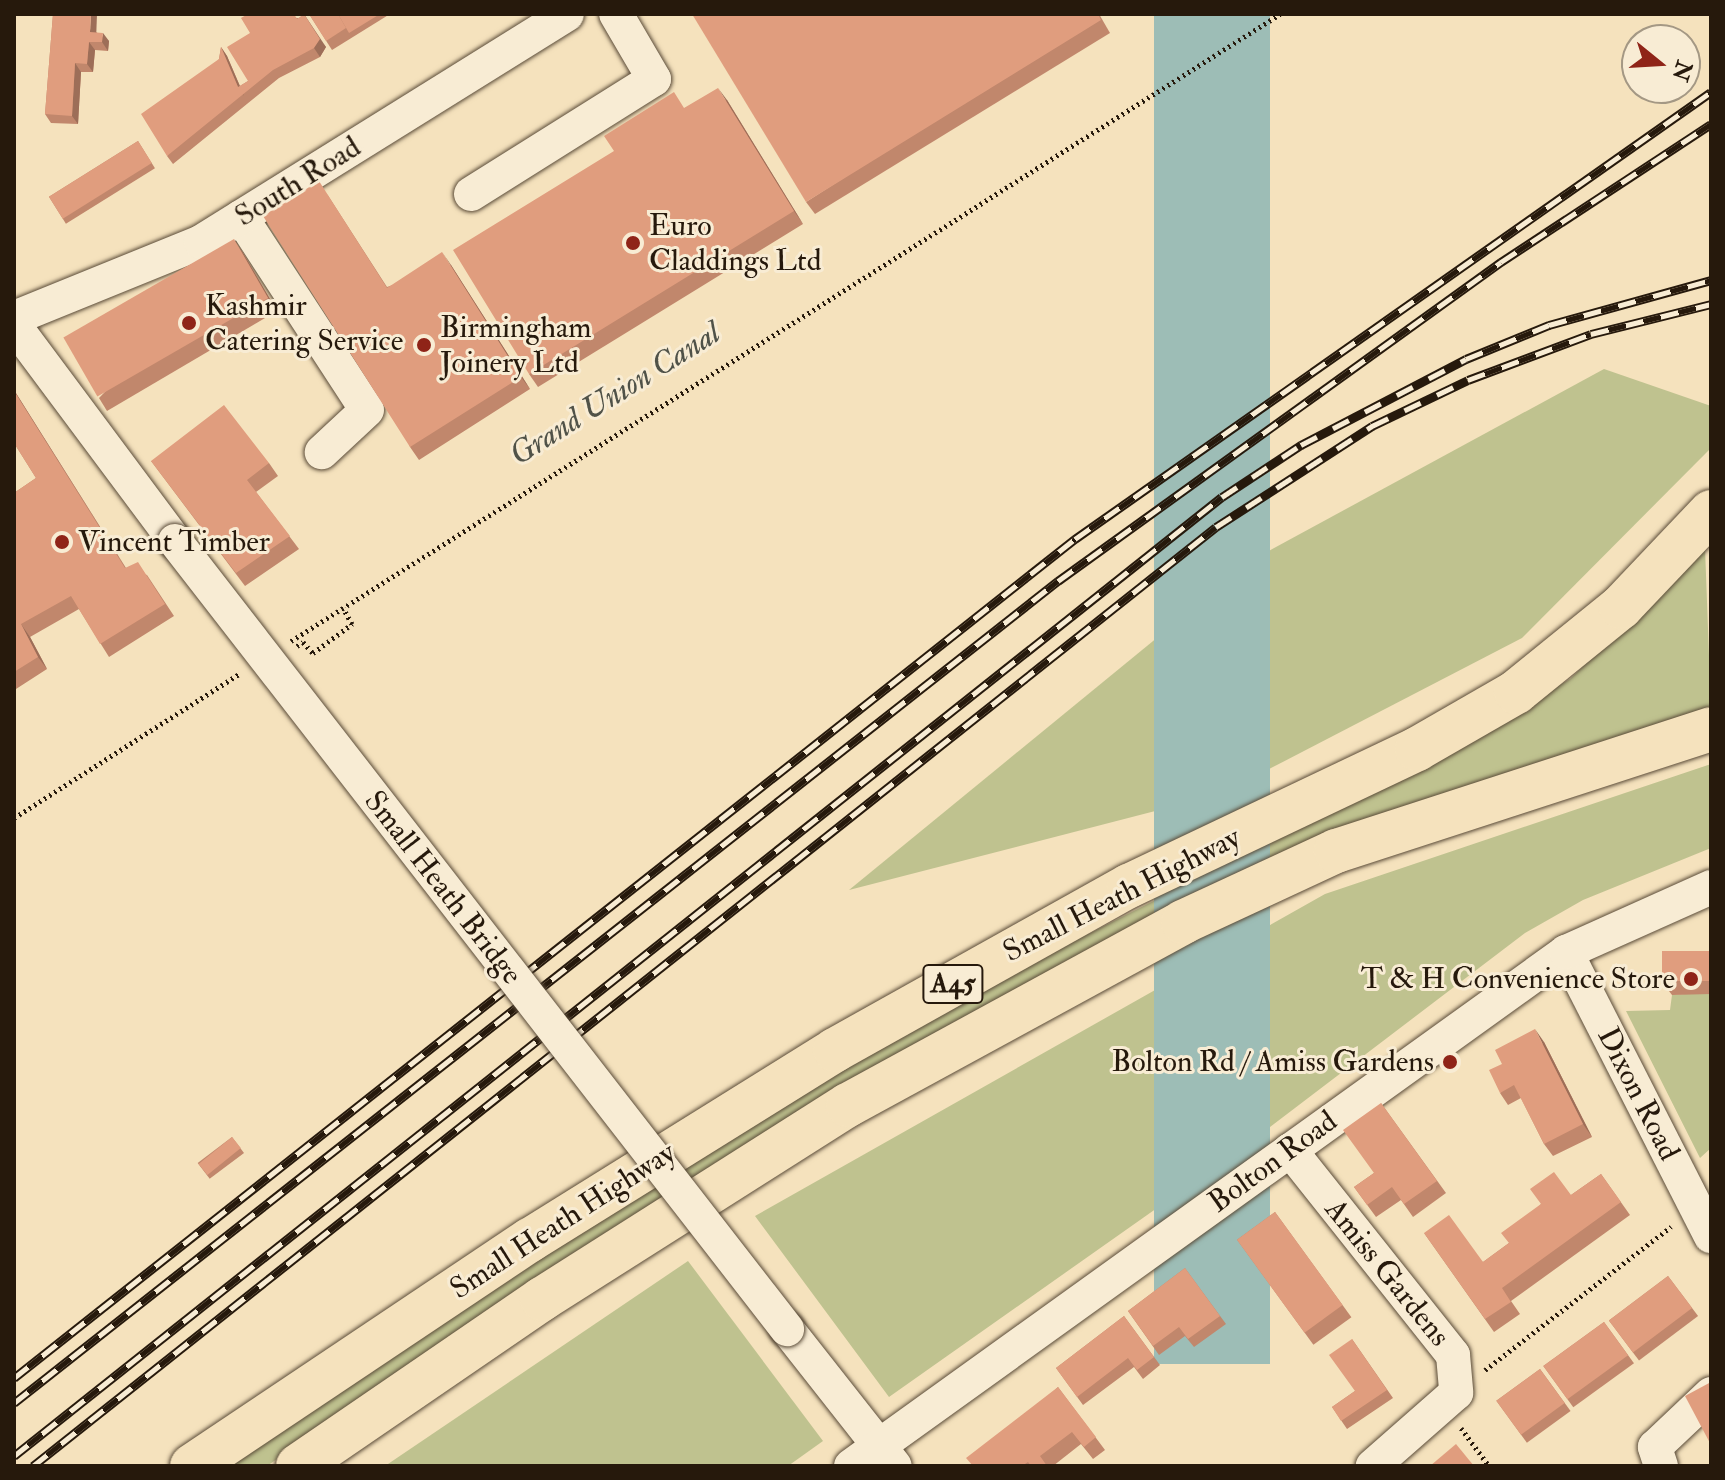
<!DOCTYPE html>
<style>
body{margin:0}
#map{position:relative;width:1725px;height:1480px;overflow:hidden;background:#f5e2bd;font-family:"IM FELL Double Pica",serif}
div>[style]{position:absolute}
[style*='--x']{left:calc(var(--x)*1px);top:calc(var(--y)*1px);width:calc(var(--w)*1px);rotate:calc(var(--a)*1deg)}
.green>*{inset:0;background:#bfc28f}
.water>*{inset:0;background:#9dbdb6;transform-origin:0 0}
.pier>*{inset:0;background:#f5e2bd}
.path>*{height:5px;margin-top:-2.5px;transform-origin:0;background:repeating-linear-gradient(90deg,#26190c 0 2px,transparent 0 6px)}
.roads{filter:drop-shadow(0 0 2px #5a4b38) drop-shadow(0 0 2px #5a4b38)}
.minor>*{height:34px;margin:-17px;padding:0 17px;transform-origin:17px;border-radius:17px;background:#f8ecd4}
.highway>*{height:44px;margin:-22px;padding:0 22px;transform-origin:22px;border-radius:22px;background:#f5e2bd}
.rail>*{height:9px;margin-top:-4.5px;transform-origin:0;background:repeating-linear-gradient(90deg,#f8ecd4 0 18px,#26190c 0 36px);box-sizing:border-box;border-block:2px solid #26190c}
.bridges{filter:drop-shadow(0 0 2px #5a4b38) drop-shadow(0 0 2px #5a4b38)}
.minor-bridge>*{height:34px;margin:-17px;padding:0 17px;transform-origin:17px;border-radius:17px;background:#f8ecd4}
.wall>*{inset:0;background:#c1876c;transform-origin:0 0}
.shaded-wall>*{inset:0;background:#9d6e58}
.building>*{inset:0;background:#e09d7e;transform-origin:0 0}
.dots>*{width:22px;height:22px;translate:-50% -50%;box-sizing:border-box;border:4px solid #f8ecd4;border-radius:50%}
span{translate:-50% -50%;white-space:nowrap;text-align:center;line-height:1.15;-webkit-text-stroke:6px #f8ecd4;paint-order:stroke}
.shield-label span{padding:2px 6px;background:#f8ecd4;border:2px solid;border-radius:6px;-webkit-text-stroke-width:0}
.shield-label{font-size:28px;color:#26190c;font-weight:700}
.street-label{font-size:30px;color:#26190c}
.poi-label{font-size:30px;color:#26190c}
.left{translate:0 -50%;text-align:left}
.right{translate:-100% -50%;text-align:right}
.water-label{font-size:32px;color:#505248;font-style:italic}
.frame{position:absolute;inset:0;border:16px solid #26190c;pointer-events:none}
.north{position:absolute;left:1621px;top:24px;width:80px;height:80px;box-sizing:border-box;background:#f8ecd4;border:2px solid #a49884;border-radius:50%;rotate:108deg;font-size:22px;font-weight:700;line-height:32px;text-align:center;color:#26190c}
.north::after{content:'';display:block;margin:auto;width:28px;height:36px;background:#8f2418;clip-path:polygon(50% 0,100% 100%,50% 72%,0 100%)}
</style>
<div id="map">
<div class="green">
<i style="clip-path:polygon(1604px 369px,1711px 406px,1711px 448px,1522px 638px,1221px 794px,849px 890px,1252px 560px)"></i>
<i style="clip-path:polygon(1705px 548px,1711px 709px,1444px 794px,490px 1309px,267px 1466px,232px 1466px,616px 1194px,902px 1028px,1421px 766px,1570px 679px)"></i>
<i style="clip-path:polygon(1711px 764px,1711px 848px,1583px 900px,1525px 933px,1245px 1146px,889px 1397px,755px 1216px,1325px 894px)"></i>
<i style="clip-path:polygon(1711px 992px,1711px 1148px,1700px 1158px,1626px 1011px,1670px 1010px,1672px 995px)"></i>
<i style="clip-path:polygon(688px 1261px,823px 1441px,788px 1466px,385px 1466px)"></i>
</div>
<div class="water">
<i style="left:1154px;top:14px;width:116px;height:1350px"></i>
</div>
<div class="pier">
<i style="clip-path:polygon(243px 589px,284px 641px,234px 673px,192px 620px)"></i>
</div>
<div class="path">
<i style="--x:291;--y:641;--w:1171;--a:-32.37"></i>
<i style="--x:297;--y:646;--w:7;--a:-34"></i>
<i style="--x:303;--y:642;--w:15;--a:48"></i>
<i style="--x:313;--y:653;--w:49;--a:-36.6"></i>
<i style="--x:352;--y:624;--w:18;--a:-119"></i>
<i style="--x:14;--y:818;--w:267;--a:-32.6"></i>
<i style="--x:1485;--y:1370;--w:235;--a:-37.6"></i>
<i style="--x:1461;--y:1428;--w:47;--a:53.6"></i>
</div>
<div class="roads">
<div class="minor">
<i style="--x:471;--y:194;--w:216;--a:-32.1"></i>
<i style="--x:654;--y:79;--w:75;--a:-120.3"></i>
<i style="--x:241;--y:217;--w:230;--a:56.9"></i>
<i style="--x:367;--y:410;--w:62;--a:137"></i>
<i style="--x:14;--y:318;--w:202;--a:-22.1"></i>
<i style="--x:201;--y:242;--w:431;--a:-31.9"></i>
<i style="--x:14;--y:325;--w:269;--a:53.3"></i>
<i style="--x:1566;--y:952;--w:319;--a:63"></i>
<i style="--x:1290;--y:1150;--w:262;--a:51.5"></i>
<i style="--x:1453;--y:1355;--w:38;--a:85"></i>
<i style="--x:1456;--y:1393;--w:111;--a:138.7"></i>
<i style="--x:787;--y:1329;--w:174;--a:51.8"></i>
<i style="--x:851;--y:1466;--w:881;--a:-35.71"></i>
<i style="--x:1566;--y:952;--w:159;--a:-24.1"></i>
<i style="--x:1661;--y:1466;--w:20;--a:-108"></i>
<i style="--x:1655;--y:1447;--w:77;--a:-43.4"></i>
</div>
<div class="highway">
<i style="--x:192;--y:1466;--w:407;--a:-33.8"></i>
<i style="--x:530;--y:1240;--w:359;--a:-31.9"></i>
<i style="--x:835;--y:1050;--w:337;--a:-29.2"></i>
<i style="--x:1129;--y:886;--w:319;--a:-25.4"></i>
<i style="--x:1417;--y:749;--w:114;--a:-29.9"></i>
<i style="--x:1516;--y:692;--w:135;--a:-39"></i>
<i style="--x:1621;--y:607;--w:131;--a:-46.5"></i>
<i style="--x:298;--y:1466;--w:296;--a:-34.4"></i>
<i style="--x:542;--y:1299;--w:362;--a:-32.4"></i>
<i style="--x:848;--y:1105;--w:382;--a:-28.6"></i>
<i style="--x:1183;--y:922;--w:169;--a:-24.9"></i>
<i style="--x:1336;--y:851;--w:394;--a:-18"></i>
</div>
</div>
<div class="rail">
<i style="--x:14;--y:1378;--w:1353;--a:-38.34"></i>
<i style="--x:1075;--y:539;--w:777;--a:-35.1"></i>
<i style="--x:14;--y:1403;--w:1329;--a:-38.22"></i>
<i style="--x:1058;--y:581;--w:546;--a:-35.76"></i>
<i style="--x:1501;--y:262;--w:251;--a:-33.3"></i>
<i style="--x:14;--y:1456;--w:1542;--a:-38.45"></i>
<i style="--x:1222;--y:497;--w:95;--a:-33.4"></i>
<i style="--x:1301;--y:445;--w:186;--a:-27.5"></i>
<i style="--x:1466;--y:359;--w:90;--a:-22.3"></i>
<i style="--x:1549;--y:325;--w:168;--a:-15.5"></i>
<i style="--x:33;--y:1466;--w:1510;--a:-38.44"></i>
<i style="--x:1216;--y:527;--w:186;--a:-32.9"></i>
<i style="--x:1372;--y:426;--w:106;--a:-25.6"></i>
<i style="--x:1468;--y:380;--w:131;--a:-20.5"></i>
<i style="--x:1591;--y:334;--w:124;--a:-14"></i>
</div>
<div class="bridges">
<div class="minor-bridge">
<i style="--x:175;--y:541;--w:998;--a:52.17"></i>
</div>
</div>
<div class="wall">
<i style="clip-path:polygon(53px 14px,96px 32px,109px 41px,108px 51px,95px 50px,93px 72px,81px 72px,78px 124px,51px 123px,45px 114px)"></i>
<i style="clip-path:polygon(309px 14px,390px 14px,332px 50px)"></i>
<i style="clip-path:polygon(1099px 14px,1110px 33px,815px 214px,806px 202px)"></i>
<i style="clip-path:polygon(269px 16px,298px 18px,326px 47px,320px 57px,279px 78px,173px 164px,167px 156px,219px 59px,221px 47px,227px 56px,240px 86px,248px 81px,250px 33px)"></i>
<i style="clip-path:polygon(727px 100px,803px 224px,538px 387px,529px 374px,685px 108px)"></i>
<i style="left:138px;top:141px;width:32px;height:105px;rotate:58deg"></i>
<i style="clip-path:polygon(327px 194px,387px 287px,451px 265px,530px 389px,419px 460px,410px 447px)"></i>
<i style="clip-path:polygon(242px 251px,277px 311px,107px 411px,99px 398px)"></i>
<i style="clip-path:polygon(14px 390px,126px 568px,147px 575px,174px 616px,109px 657px,79px 609px,30px 637px,47px 669px,16px 689px,14px 689px,14px 493px,36px 478px,14px 443px)"></i>
<i style="clip-path:polygon(151px 461px,269px 463px,278px 476px,256px 492px,299px 549px,245px 586px)"></i>
<i style="clip-path:polygon(1711px 951px,1711px 994px,1672px 995px,1663px 983px)"></i>
<i style="clip-path:polygon(1544px 1042px,1592px 1137px,1553px 1156px,1544px 1144px,1521px 1098px,1508px 1105px,1500px 1093px)"></i>
<i style="clip-path:polygon(1381px 1103px,1446px 1193px,1413px 1217px,1401px 1200px,1376px 1217px,1354px 1187px,1374px 1173px)"></i>
<i style="left:232px;top:1137px;width:20px;height:43px;rotate:53deg"></i>
<i style="clip-path:polygon(1601px 1174px,1630px 1215px,1511px 1301px,1520px 1314px,1494px 1332px,1424px 1233px,1483px 1262px,1509px 1243px,1541px 1204px,1571px 1195px)"></i>
<i style="left:1275px;top:1212px;width:130px;height:47px;rotate:54deg"></i>
<i style="clip-path:polygon(1185px 1268px,1226px 1324px,1194px 1347px,1185px 1336px,1159px 1355px,1128px 1311px)"></i>
<i style="left:1668px;top:1276px;width:50px;height:74px;rotate:53deg"></i>
<i style="clip-path:polygon(1124px 1316px,1160px 1365px,1143px 1379px,1134px 1367px,1083px 1405px,1056px 1368px)"></i>
<i style="left:1604px;top:1322px;width:51px;height:75px;rotate:54deg"></i>
<i style="clip-path:polygon(1352px 1339px,1393px 1398px,1347px 1429px,1332px 1407px,1355px 1391px)"></i>
<i style="left:1540px;top:1369px;width:52px;height:54px;rotate:54deg"></i>
<i style="clip-path:polygon(1058px 1387px,1105px 1450px,1093px 1459px,1081px 1444px,1053px 1466px,972px 1466px)"></i>
</div>
<div class="shaded-wall">
<i style="clip-path:polygon(91px 14px,97px 14px,96px 41px,90px 32px)"></i>
<i style="clip-path:polygon(304px 14px,326px 47px,320px 57px,314px 48px)"></i>
<i style="clip-path:polygon(103px 33px,109px 41px,108px 51px,102px 42px)"></i>
<i style="clip-path:polygon(89px 42px,95px 50px,93px 72px,87px 64px)"></i>
<i style="clip-path:polygon(221px 47px,227px 56px,244px 96px,238px 87px)"></i>
<i style="clip-path:polygon(75px 63px,81px 72px,78px 124px,72px 116px)"></i>
<i style="clip-path:polygon(718px 88px,727px 100px,803px 224px,794px 211px)"></i>
<i style="clip-path:polygon(234px 239px,242px 251px,277px 311px,268px 298px)"></i>
<i style="clip-path:polygon(442px 252px,451px 265px,530px 389px,521px 377px)"></i>
<i style="clip-path:polygon(14px 390px,134px 581px,14px 391px)"></i>
<i style="clip-path:polygon(21px 624px,30px 637px,47px 669px,38px 657px)"></i>
<i style="clip-path:polygon(1535px 1029px,1544px 1042px,1592px 1137px,1583px 1124px)"></i>
</div>
<div class="building">
<i style="clip-path:polygon(53px 14px,91px 14px,90px 32px,103px 33px,102px 42px,89px 42px,87px 64px,75px 63px,72px 116px,45px 114px)"></i>
<i style="clip-path:polygon(248px 14px,267px 14px,269px 16px,272px 14px,294px 14px,297px 19px,304px 14px,320px 39px,314px 48px,273px 70px,167px 156px,141px 114px,219px 59px,221px 47px,238px 87px,248px 81px,227px 47px,250px 33px,241px 18px)"></i>
<i style="clip-path:polygon(309px 14px,338px 14px,346px 28px,326px 41px)"></i>
<i style="clip-path:polygon(338px 14px,380px 14px,349px 33px)"></i>
<i style="clip-path:polygon(692px 14px,1098px 14px,1101px 20px,806px 202px)"></i>
<i style="clip-path:polygon(718px 88px,794px 211px,529px 374px,453px 250px,614px 151px,604px 136px,674px 92px,684px 108px)"></i>
<i style="left:138px;top:141px;width:26px;height:105px;rotate:58deg"></i>
<i style="clip-path:polygon(319px 181px,387px 288px,442px 252px,521px 377px,410px 447px,263px 216px)"></i>
<i style="left:234px;top:239px;width:68px;height:197px;rotate:60deg"></i>
<i style="clip-path:polygon(14px 391px,125px 568px,138px 562px,165px 604px,100px 644px,71px 596px,21px 624px,38px 657px,14px 672px,14px 493px,36px 478px,14px 443px)"></i>
<i style="clip-path:polygon(224px 405px,269px 463px,247px 480px,290px 536px,236px 573px,151px 461px)"></i>
<i style="left:1711px;top:951px;width:30px;height:49px;rotate:90deg"></i>
<i style="clip-path:polygon(1535px 1029px,1583px 1124px,1544px 1144px,1514px 1085px,1500px 1093px,1489px 1070px,1502px 1064px,1495px 1050px)"></i>
<i style="clip-path:polygon(1381px 1103px,1437px 1181px,1404px 1204px,1392px 1187px,1367px 1205px,1354px 1187px,1374px 1173px,1343px 1130px)"></i>
<i style="left:232px;top:1137px;width:14px;height:43px;rotate:51deg"></i>
<i style="clip-path:polygon(1554px 1172px,1571px 1195px,1601px 1174px,1621px 1202px,1502px 1288px,1511px 1302px,1485px 1319px,1424px 1233px,1449px 1215px,1483px 1262px,1509px 1243px,1501px 1233px,1541px 1204px,1530px 1189px)"></i>
<i style="left:1275px;top:1212px;width:115px;height:47px;rotate:54deg"></i>
<i style="clip-path:polygon(1185px 1268px,1220px 1316px,1188px 1339px,1179px 1327px,1153px 1346px,1128px 1311px)"></i>
<i style="left:1668px;top:1276px;width:40px;height:74px;rotate:53deg"></i>
<i style="clip-path:polygon(1124px 1316px,1154px 1357px,1137px 1370px,1128px 1358px,1077px 1397px,1056px 1368px)"></i>
<i style="left:1604px;top:1322px;width:41px;height:75px;rotate:54deg"></i>
<i style="clip-path:polygon(1352px 1339px,1387px 1390px,1341px 1421px,1332px 1407px,1355px 1391px,1329px 1355px)"></i>
<i style="left:1540px;top:1369px;width:42px;height:54px;rotate:54deg"></i>
<i style="clip-path:polygon(1711px 1382px,1711px 1445px,1685px 1396px)"></i>
<i style="clip-path:polygon(1058px 1387px,1096px 1437px,1084px 1447px,1072px 1432px,1040px 1456px,1047px 1466px,1031px 1466px,1028px 1462px,1022px 1466px,973px 1466px,966px 1458px)"></i>
<i style="clip-path:polygon(1456px 1444px,1474px 1466px,1430px 1466px)"></i>
</div>
<div class="dots">
<i style="left:633px;top:243px;background:#8f2418"></i>
<i style="left:189px;top:323px;background:#8f2418"></i>
<i style="left:424px;top:345px;background:#8f2418"></i>
<i style="left:62px;top:542px;background:#8f2418"></i>
<i style="left:1691px;top:979px;background:#8f2418"></i>
<i style="left:1450px;top:1062px;background:#8f2418"></i>
</div>
<div class="shield-label">
<span style="left:953px;top:984px">A45</span>
</div>
<div class="street-label">
<span style="left:298px;top:182px;rotate:-32deg">South Road</span>
<span style="left:443px;top:888px;rotate:52deg">Small Heath Bridge</span>
<span style="left:1122px;top:895px;rotate:-27deg">Small Heath Highway</span>
<span style="left:1638px;top:1094px;rotate:63deg">Dixon Road</span>
<span style="left:1273px;top:1162px;rotate:-36deg">Bolton Road</span>
<span style="left:563px;top:1221px;rotate:-33deg">Small Heath Highway</span>
<span style="left:1387px;top:1273px;rotate:51deg">Amiss Gardens</span>
</div>
<div class="poi-label">
<span class="left" style="left:649px;top:243px">Euro<br>Claddings Ltd</span>
<span class="left" style="left:205px;top:323px">Kashmir<br>Catering Service</span>
<span class="left" style="left:440px;top:345px">Birmingham<br>Joinery Ltd</span>
<span class="left" style="left:78px;top:542px">Vincent Timber</span>
<span class="right" style="left:1675px;top:979px">T &amp; H Convenience Store</span>
<span class="right" style="left:1434px;top:1062px">Bolton Rd / Amiss Gardens</span>
</div>
<div class="water-label">
<span style="left:615px;top:394px;rotate:-32deg">Grand Union Canal</span>
</div>
<div class="frame"></div>
<div class="north">N</div>
</div>
